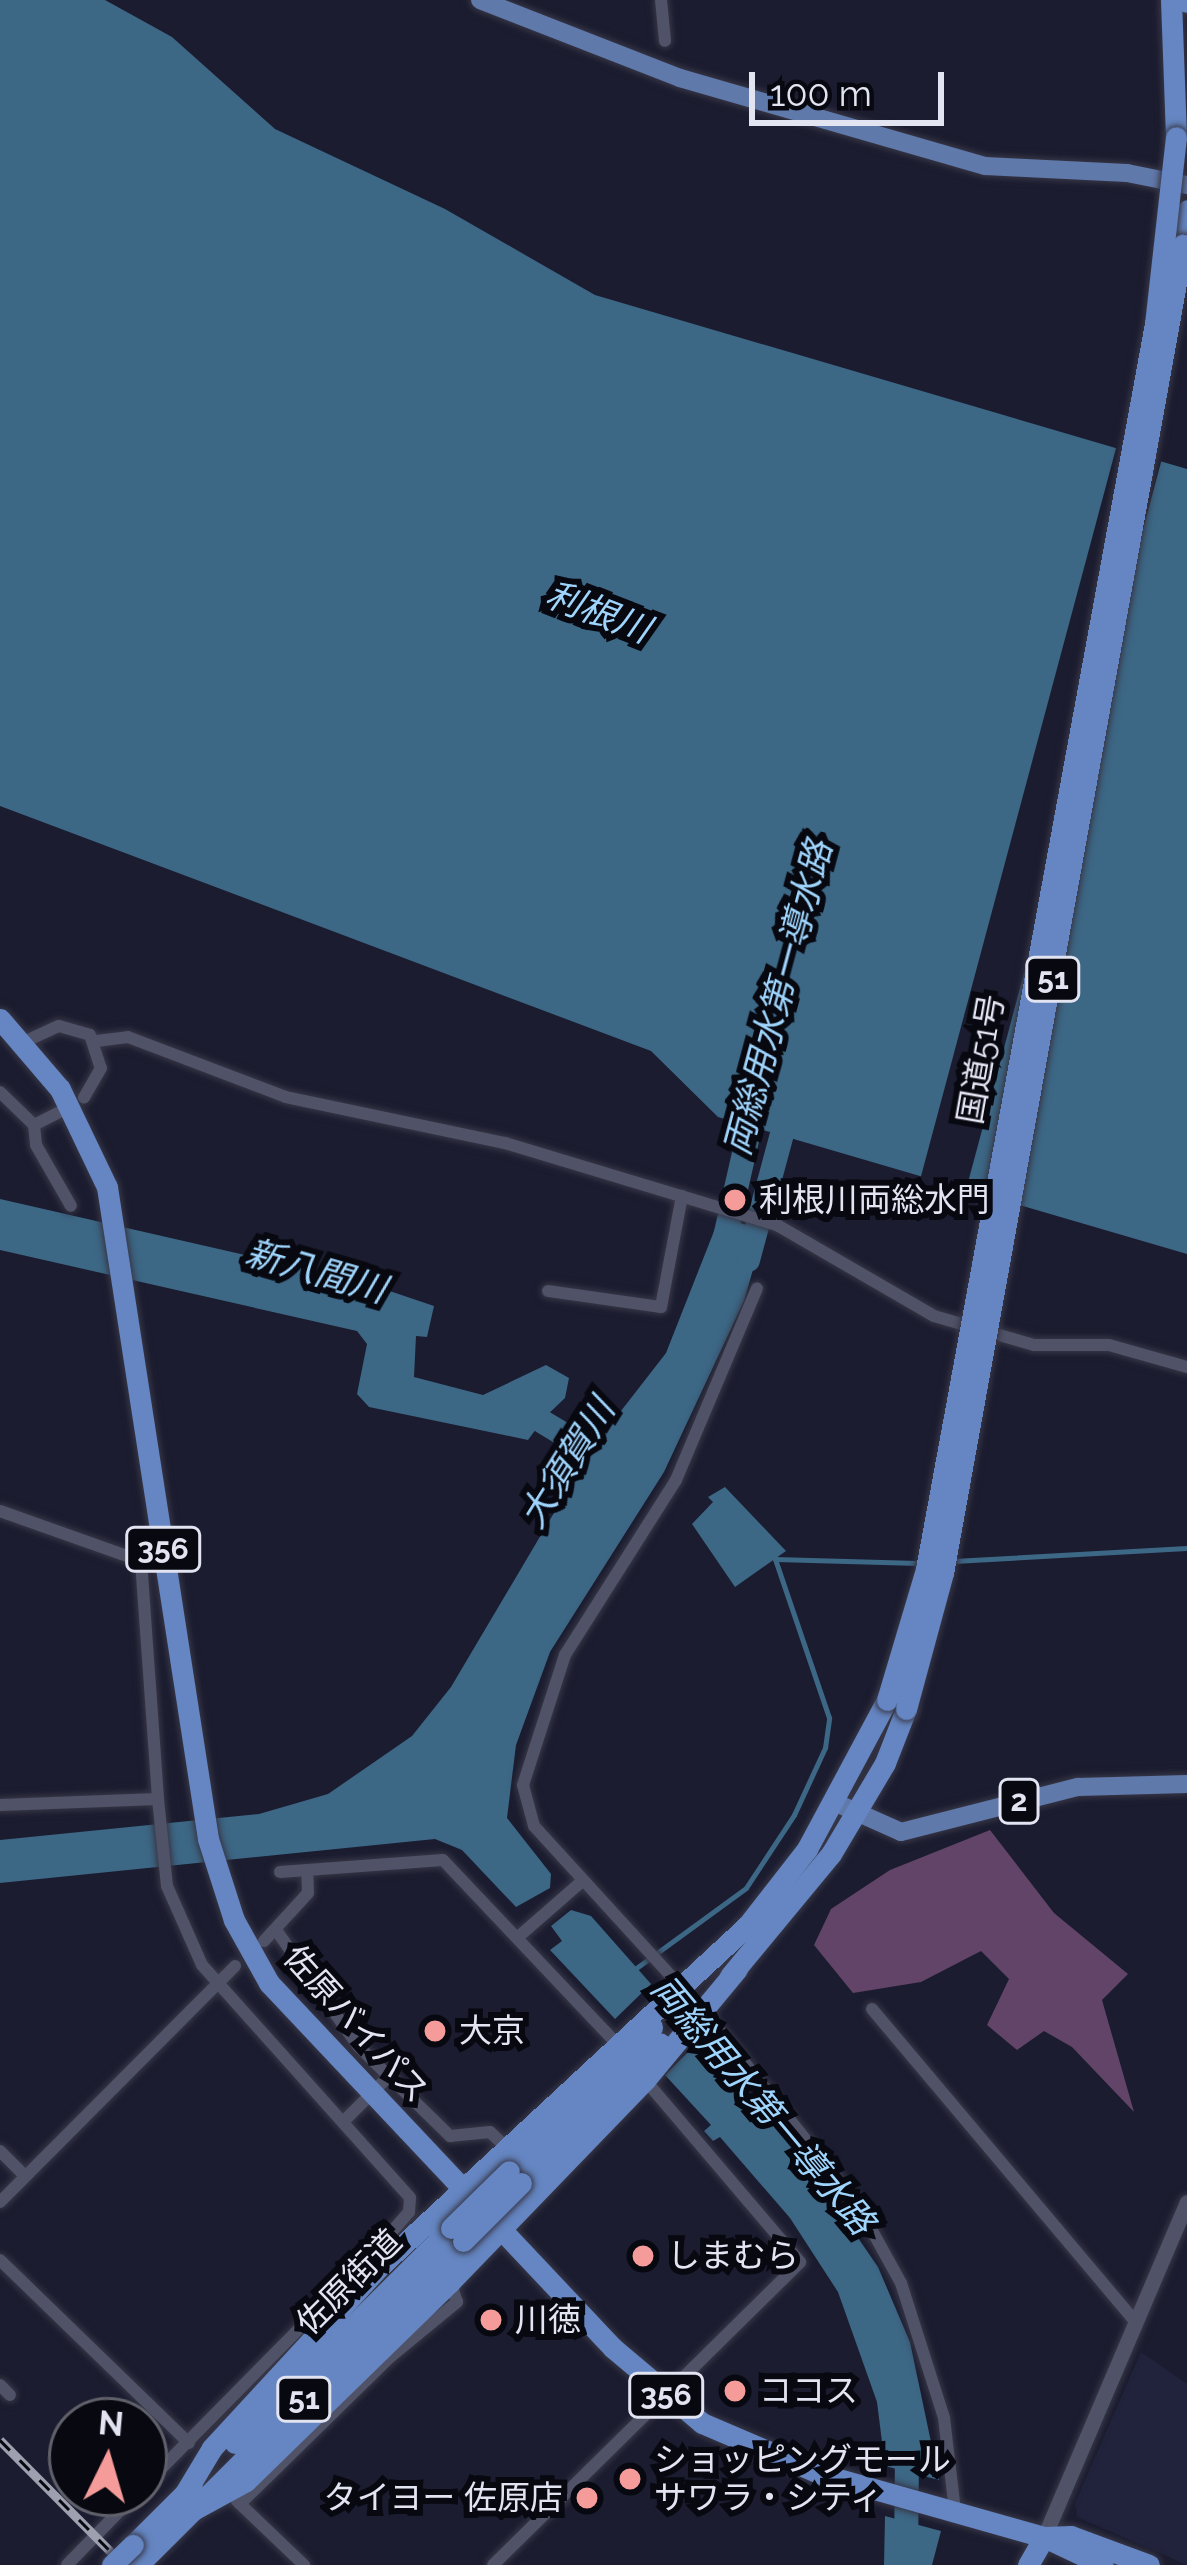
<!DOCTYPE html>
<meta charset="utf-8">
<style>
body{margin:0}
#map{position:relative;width:1187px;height:2565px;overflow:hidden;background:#1b1c2f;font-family:Raleway,"Noto Sans JP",sans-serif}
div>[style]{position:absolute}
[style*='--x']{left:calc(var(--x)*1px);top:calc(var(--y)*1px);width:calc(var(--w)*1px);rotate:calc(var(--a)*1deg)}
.built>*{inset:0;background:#21223b}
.forest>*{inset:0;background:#614467}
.water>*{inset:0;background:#3c6785}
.pier>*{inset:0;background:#1b1c2f;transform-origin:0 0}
.stream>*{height:4.5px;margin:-2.25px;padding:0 2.25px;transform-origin:2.25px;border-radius:2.25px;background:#3c6785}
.river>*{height:24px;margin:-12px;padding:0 12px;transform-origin:12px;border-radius:12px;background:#3c6785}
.roads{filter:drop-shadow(0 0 3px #373747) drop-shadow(0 0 3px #373747)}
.minor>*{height:12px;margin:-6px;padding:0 6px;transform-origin:6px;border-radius:6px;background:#505267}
.tertiary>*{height:15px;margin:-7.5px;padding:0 7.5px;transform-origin:7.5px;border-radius:7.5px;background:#505267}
.primary>*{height:18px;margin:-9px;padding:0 9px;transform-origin:9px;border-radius:9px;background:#6079ab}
.trunk>*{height:21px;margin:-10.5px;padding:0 10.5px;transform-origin:10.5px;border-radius:10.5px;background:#6586c2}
.rail>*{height:9px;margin-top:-4.5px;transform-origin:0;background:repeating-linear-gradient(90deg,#070810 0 14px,#9e9faf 0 28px);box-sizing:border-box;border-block:3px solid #9e9faf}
.bridges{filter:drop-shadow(0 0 3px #373747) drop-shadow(0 0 3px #373747)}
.trunk-bridge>*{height:21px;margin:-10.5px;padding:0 10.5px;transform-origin:10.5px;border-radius:10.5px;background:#6586c2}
.dots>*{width:33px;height:33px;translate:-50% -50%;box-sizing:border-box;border:6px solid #070810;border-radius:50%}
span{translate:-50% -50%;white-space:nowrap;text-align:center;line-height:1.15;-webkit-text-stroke:12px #070810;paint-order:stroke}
.shield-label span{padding:3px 9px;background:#070810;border:3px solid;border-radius:9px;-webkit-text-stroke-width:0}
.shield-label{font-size:30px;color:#e3e4f2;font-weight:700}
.street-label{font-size:33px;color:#e3e4f2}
.poi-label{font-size:33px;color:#e3e4f2}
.left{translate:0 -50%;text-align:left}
.right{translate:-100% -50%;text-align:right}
.water-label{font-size:36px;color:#9fd5fd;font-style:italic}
.north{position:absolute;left:48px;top:2397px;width:120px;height:120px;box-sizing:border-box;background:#070810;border:3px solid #5f606a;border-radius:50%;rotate:5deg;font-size:33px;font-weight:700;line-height:48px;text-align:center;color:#e3e4f2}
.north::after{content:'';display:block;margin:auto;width:42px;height:54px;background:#f59b9a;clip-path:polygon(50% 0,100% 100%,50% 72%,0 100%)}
.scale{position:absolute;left:749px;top:72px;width:195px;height:54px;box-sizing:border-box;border:6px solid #e3e4f2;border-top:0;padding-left:15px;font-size:36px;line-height:42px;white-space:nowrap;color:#e3e4f2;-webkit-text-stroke:9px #070810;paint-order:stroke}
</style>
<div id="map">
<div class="built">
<i style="clip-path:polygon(1141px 2352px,1187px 2384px,1187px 2565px,1077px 2517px,1075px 2503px)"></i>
</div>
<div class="forest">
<i style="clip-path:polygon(990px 1830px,1054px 1913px,1128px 1974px,1102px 2000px,1134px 2112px,1072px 2047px,1044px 2031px,1017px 2050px,987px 2025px,1009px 1979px,981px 1951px,921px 1982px,853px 1993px,814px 1945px,831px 1909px,890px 1870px)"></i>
</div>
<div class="water">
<i style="clip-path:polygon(0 0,105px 0,172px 37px,275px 129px,445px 209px,595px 295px,1187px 469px,1187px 1254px,718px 1117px,651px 1051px,0 806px)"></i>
<i style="clip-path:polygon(0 1199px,363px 1282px,434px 1306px,427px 1337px,416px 1336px,414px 1377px,483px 1395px,546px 1365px,569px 1378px,565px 1398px,544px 1418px,570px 1433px,564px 1441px,539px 1425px,528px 1440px,369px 1407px,357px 1394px,367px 1344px,357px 1331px,0 1250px)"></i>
<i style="clip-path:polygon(720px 1216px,764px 1231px,744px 1301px,664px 1472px,550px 1652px,516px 1745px,507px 1818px,551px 1874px,550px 1888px,516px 1907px,462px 1850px,435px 1839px,0 1883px,0 1840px,259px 1814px,328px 1794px,412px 1736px,451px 1687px,593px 1447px,666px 1353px)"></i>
<i style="clip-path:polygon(725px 1487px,786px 1551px,735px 1587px,692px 1524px,713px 1502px,708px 1497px)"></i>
<i style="clip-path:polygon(571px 1910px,591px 1916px,651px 1984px,615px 2019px,550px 1950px,562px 1941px,551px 1926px)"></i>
<i style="clip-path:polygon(700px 2040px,810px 2168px,878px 2267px,910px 2342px,939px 2480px,885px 2466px,877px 2402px,838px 2292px,790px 2218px,720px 2137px,713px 2141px,704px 2131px,711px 2125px,665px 2075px)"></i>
<i style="clip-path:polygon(885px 2516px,941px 2531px,932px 2565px,884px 2565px)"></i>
</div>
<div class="pier">
<i style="left:1118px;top:441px;width:47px;height:766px;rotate:15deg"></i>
</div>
<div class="stream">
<i style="--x:954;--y:1561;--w:233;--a:-3.2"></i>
<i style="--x:635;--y:1969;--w:137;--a:-36.1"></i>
<i style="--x:746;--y:1888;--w:87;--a:-56.7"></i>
<i style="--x:794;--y:1815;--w:74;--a:-65.2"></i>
<i style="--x:825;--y:1748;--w:30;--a:-82"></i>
<i style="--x:829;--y:1718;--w:168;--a:-108.8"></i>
<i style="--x:775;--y:1559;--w:143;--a:1.6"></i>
</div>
<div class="river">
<i style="--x:725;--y:1237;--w:145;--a:-77.2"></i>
<i style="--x:748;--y:1260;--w:157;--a:-74.9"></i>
<i style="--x:543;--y:1422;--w:76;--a:31"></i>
<i style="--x:906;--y:2565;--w:123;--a:-89.5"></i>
</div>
<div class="roads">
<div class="minor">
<i style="--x:661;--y:0;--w:41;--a:84.4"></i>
<i style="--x:96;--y:1041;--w:32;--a:-7"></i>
<i style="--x:128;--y:1037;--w:169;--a:20.8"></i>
<i style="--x:286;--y:1097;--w:224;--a:11.9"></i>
<i style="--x:505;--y:1143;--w:284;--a:16.8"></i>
<i style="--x:777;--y:1225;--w:181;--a:30.1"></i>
<i style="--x:934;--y:1316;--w:104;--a:16.2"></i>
<i style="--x:1034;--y:1345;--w:75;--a:0"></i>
<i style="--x:1109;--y:1345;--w:81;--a:15.8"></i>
<i style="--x:24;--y:1042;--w:38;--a:-25"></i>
<i style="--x:59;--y:1026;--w:32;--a:16"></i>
<i style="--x:90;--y:1035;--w:35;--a:72"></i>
<i style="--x:101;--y:1068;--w:34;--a:120"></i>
<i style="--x:0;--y:1092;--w:47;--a:44.1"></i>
<i style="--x:34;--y:1125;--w:27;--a:-27"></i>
<i style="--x:34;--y:1125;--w:20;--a:84"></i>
<i style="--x:36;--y:1145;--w:70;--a:60.2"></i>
<i style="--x:548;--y:1291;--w:114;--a:8.1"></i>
<i style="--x:661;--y:1307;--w:113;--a:-79.3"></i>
<i style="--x:0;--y:1511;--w:150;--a:19.5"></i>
<i style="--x:141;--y:1561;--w:44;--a:-11.8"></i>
<i style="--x:141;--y:1561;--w:239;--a:85.9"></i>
<i style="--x:0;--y:1805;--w:158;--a:-2.2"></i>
<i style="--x:158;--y:1799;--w:87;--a:84.1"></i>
<i style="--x:167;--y:1886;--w:86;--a:66.1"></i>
<i style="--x:202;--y:1965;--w:312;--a:48.2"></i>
<i style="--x:410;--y:2198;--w:14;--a:94"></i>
<i style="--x:409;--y:2212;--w:62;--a:131.1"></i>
<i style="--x:368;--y:2259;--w:13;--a:42"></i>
<i style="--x:280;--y:1872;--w:163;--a:-4.2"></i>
<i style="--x:443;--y:1860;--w:250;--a:46.6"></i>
<i style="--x:276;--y:1930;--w:142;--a:54.7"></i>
<i style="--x:358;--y:2046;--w:129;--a:44.4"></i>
<i style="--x:450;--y:2136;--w:40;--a:-5.7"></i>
<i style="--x:490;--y:2132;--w:21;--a:43"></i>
<i style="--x:517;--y:1938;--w:84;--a:-41.1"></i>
<i style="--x:264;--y:1941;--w:65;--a:-47.5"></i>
<i style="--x:308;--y:1893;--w:23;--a:-92"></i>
<i style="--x:681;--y:1987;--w:218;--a:-132.4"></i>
<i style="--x:534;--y:1826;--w:42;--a:-105"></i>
<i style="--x:523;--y:1785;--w:137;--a:-72.1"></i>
<i style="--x:565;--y:1655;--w:207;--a:-57.6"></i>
<i style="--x:676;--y:1480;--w:208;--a:-67.1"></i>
<i style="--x:702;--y:2009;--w:253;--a:51.6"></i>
<i style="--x:859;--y:2207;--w:87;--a:61.1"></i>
<i style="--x:901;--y:2283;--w:142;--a:72.3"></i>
<i style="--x:944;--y:2418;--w:93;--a:83.2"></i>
<i style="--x:872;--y:2009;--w:407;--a:49.9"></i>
<i style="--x:344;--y:2121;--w:65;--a:-45"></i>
<i style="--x:0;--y:2151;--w:35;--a:45"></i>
<i style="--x:0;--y:2202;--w:333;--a:-45.1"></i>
<i style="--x:0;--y:2260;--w:263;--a:44.1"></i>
<i style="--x:0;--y:2385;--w:14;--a:45"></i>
<i style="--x:144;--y:2486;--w:319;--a:-45.4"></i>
<i style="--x:237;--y:2501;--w:93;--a:43.7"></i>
<i style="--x:240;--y:2504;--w:210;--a:-44.4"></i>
<i style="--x:390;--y:2357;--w:87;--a:-39.4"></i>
<i style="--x:457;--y:2302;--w:21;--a:-109"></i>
<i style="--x:67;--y:2565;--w:100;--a:-45.8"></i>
<i style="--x:493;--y:2565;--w:431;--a:-44.6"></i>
<i style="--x:800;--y:2262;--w:239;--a:-130.4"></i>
</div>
<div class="tertiary">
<i style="--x:1044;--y:2537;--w:364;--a:-66.9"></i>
</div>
<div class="primary">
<i style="--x:480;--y:0;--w:215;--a:21.3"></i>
<i style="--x:680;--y:78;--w:317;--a:16.1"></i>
<i style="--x:985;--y:166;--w:142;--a:2.8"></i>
<i style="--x:1127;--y:173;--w:61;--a:11.3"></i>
<i style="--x:834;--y:1802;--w:73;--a:24.1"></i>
<i style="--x:901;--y:1832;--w:183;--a:-14.3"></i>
<i style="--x:1078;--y:1787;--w:109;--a:-1.6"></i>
</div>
<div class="trunk">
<i style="--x:1171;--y:0;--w:137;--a:87.9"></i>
<i style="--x:1187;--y:0;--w:2;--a:90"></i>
<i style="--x:1183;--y:245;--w:35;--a:-83"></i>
<i style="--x:0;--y:1019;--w:92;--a:49.4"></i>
<i style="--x:60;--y:1089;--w:109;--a:64.4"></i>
<i style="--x:107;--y:1187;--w:660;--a:81.19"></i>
<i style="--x:208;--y:1839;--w:85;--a:72.2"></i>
<i style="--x:234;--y:1920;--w:72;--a:60.9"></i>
<i style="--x:269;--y:1983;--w:502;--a:46.7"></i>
<i style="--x:613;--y:2348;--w:116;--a:40.1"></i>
<i style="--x:702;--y:2423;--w:129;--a:23.2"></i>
<i style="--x:821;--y:2474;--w:232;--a:15.8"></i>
<i style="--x:1044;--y:2537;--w:27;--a:-2"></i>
<i style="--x:1071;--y:2536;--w:83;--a:20.4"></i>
<i style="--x:744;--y:1930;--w:103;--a:-52.1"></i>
<i style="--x:807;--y:1849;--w:169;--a:-61.8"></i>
<i style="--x:730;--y:1976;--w:158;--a:-50.4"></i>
<i style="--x:831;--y:1854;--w:106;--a:-59.3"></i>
<i style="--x:885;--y:1763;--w:58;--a:-68.7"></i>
<i style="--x:509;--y:2171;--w:203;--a:-45.2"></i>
<i style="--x:521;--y:2183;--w:197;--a:-45.2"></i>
<i style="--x:235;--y:2443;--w:305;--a:-44.9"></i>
<i style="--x:185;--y:2493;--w:52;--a:-59"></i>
<i style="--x:212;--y:2448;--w:245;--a:-47.3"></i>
<i style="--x:378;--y:2268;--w:507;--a:-42.84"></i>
<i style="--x:193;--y:2510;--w:60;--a:-28.7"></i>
<i style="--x:246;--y:2481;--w:285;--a:-44.3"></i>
<i style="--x:450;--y:2282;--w:281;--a:-46"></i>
<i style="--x:645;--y:2080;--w:144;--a:-50.3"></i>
<i style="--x:1044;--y:2537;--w:65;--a:25.4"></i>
<i style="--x:133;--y:2545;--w:83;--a:-45"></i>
<i style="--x:138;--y:2565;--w:459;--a:-44.9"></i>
<i style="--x:1028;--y:2565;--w:32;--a:-60"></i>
</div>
</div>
<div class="rail">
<i style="--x:0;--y:2440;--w:176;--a:45.2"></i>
</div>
<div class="bridges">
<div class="trunk-bridge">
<i style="--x:887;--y:1700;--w:137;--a:-73.4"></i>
<i style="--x:926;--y:1569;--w:1266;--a:-79.58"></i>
<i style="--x:1155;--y:324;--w:188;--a:-83.6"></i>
<i style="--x:906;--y:1709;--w:141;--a:-74.8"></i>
<i style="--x:943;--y:1573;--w:1350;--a:-79.76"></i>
<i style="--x:451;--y:2228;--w:81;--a:-44.5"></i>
<i style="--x:463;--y:2241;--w:82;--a:-45"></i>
<i style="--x:112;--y:2565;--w:29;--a:-44"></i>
</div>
</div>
<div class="dots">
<i style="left:735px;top:1200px;background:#f59b9a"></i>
<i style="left:435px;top:2031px;background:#f59b9a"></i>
<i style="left:643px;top:2256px;background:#f59b9a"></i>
<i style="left:491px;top:2320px;background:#f59b9a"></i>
<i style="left:735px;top:2391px;background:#f59b9a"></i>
<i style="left:630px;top:2479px;background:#f59b9a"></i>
<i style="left:587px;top:2498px;background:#f59b9a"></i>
</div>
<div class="shield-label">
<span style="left:1053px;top:979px">51</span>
<span style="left:163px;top:1549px">356</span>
<span style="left:1019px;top:1801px">2</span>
<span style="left:666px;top:2395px">356</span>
<span style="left:304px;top:2399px">51</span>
</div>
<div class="street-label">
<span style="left:981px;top:1059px;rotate:-80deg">国道51号</span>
<span style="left:356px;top:2024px;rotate:48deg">佐原バイパス</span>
<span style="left:349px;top:2282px;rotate:-45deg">佐原街道</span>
</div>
<div class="poi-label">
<span class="left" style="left:759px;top:1200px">利根川両総水門</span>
<span class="left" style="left:459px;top:2031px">大京</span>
<span class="left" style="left:667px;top:2256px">しまむら</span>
<span class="left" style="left:515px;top:2320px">川徳</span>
<span class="left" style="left:759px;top:2391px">ココス</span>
<span class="left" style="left:654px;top:2479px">ショッピングモール<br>サワラ・シティ</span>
<span class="right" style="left:563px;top:2498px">タイヨー 佐原店</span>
</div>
<div class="water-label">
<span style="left:598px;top:612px;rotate:21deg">利根川</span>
<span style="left:778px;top:998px;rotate:-75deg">両総用水第一導水路</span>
<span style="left:316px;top:1271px;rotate:16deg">新八間川</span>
<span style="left:567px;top:1463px;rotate:-58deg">大須賀川</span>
<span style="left:763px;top:2105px;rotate:50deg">両総用水第一導水路</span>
</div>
<div class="north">N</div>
<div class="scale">100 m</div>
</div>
